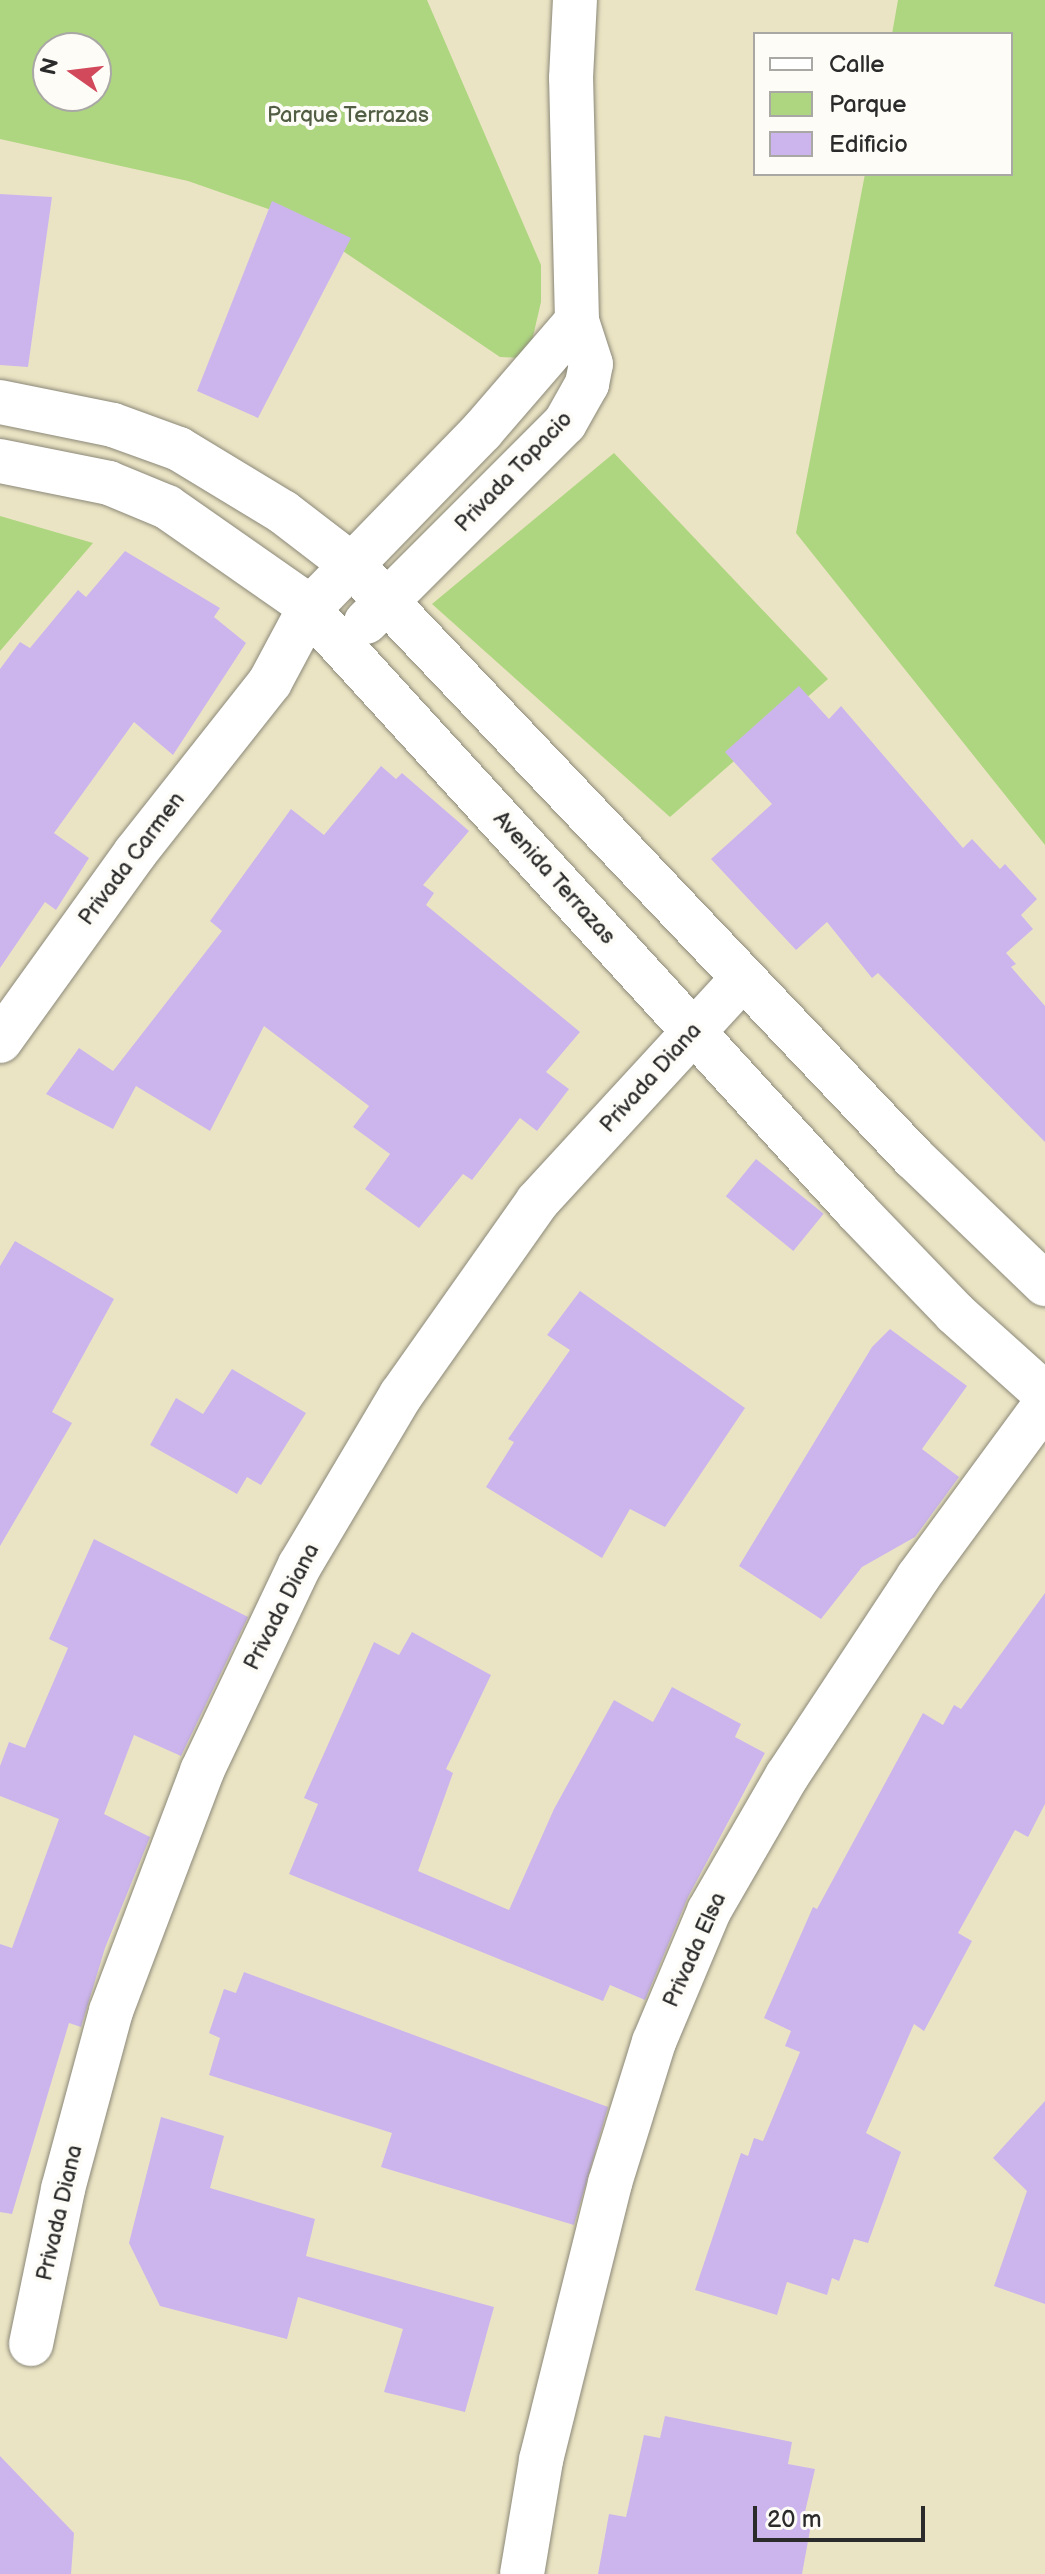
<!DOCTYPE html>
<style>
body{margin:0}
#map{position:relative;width:1045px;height:2574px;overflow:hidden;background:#ebe4c4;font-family:"Balsamiq Sans",sans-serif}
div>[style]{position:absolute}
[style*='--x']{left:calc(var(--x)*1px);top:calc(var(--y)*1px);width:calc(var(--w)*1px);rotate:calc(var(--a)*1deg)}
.green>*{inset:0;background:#aed680}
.building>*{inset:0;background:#ccb5ed;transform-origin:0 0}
.roads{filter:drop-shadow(0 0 2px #8b8878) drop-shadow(0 0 2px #8b8878)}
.minor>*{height:44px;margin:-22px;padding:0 22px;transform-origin:22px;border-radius:22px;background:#fff}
span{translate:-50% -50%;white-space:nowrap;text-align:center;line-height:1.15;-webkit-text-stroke:8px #fdfcf7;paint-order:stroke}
.park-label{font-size:22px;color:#525e44}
.street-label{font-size:22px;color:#2b2b2b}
.legend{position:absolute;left:753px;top:32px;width:260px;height:144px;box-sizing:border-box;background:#fdfcf7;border:2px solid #a9a8a5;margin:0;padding:10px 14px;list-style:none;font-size:24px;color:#2b2b2b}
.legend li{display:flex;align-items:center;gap:16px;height:40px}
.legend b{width:40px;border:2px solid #a9a8a5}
.north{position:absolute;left:32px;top:32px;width:80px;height:80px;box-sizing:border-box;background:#fdfcf7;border:2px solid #a9a8a5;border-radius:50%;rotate:284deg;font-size:22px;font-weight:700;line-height:32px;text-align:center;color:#2b2b2b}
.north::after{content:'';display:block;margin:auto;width:28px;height:36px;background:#d1495b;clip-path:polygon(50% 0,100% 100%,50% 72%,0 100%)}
.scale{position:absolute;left:753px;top:2506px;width:172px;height:36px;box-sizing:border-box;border:4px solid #2b2b2b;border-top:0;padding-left:10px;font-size:24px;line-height:28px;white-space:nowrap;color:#2b2b2b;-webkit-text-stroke:6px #fdfcf7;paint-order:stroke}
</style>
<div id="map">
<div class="green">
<i style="clip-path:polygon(evenodd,0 0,427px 0,541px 265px,541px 302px,531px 345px,522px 358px,500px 357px,294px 218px,188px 181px,0 139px,0 0,48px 48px,96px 48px,96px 96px,48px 96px,48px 48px)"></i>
<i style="clip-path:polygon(898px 0,1045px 0,1045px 845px,796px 533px,865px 174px,1011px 174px,1011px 34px,892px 34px)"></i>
<i style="clip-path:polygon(614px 453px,828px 679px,670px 817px,432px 604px)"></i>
<i style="clip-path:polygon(0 516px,93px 543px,0 651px)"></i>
</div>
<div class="building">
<i style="clip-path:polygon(0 194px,52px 197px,28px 367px,0 365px)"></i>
<i style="clip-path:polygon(272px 201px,351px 238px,258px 418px,197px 391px)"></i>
<i style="clip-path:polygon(125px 551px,220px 608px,214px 617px,246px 643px,173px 755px,134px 722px,54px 833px,89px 858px,56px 910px,45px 902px,0 968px,0 669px,20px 642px,30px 648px,78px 590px,86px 597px)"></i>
<i style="clip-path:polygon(799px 686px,829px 719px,841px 706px,963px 848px,972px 839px,1000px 869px,1005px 864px,1037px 899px,1021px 915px,1033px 929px,1006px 953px,1016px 964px,1011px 967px,1045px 1006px,1045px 1142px,878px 973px,872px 978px,827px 922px,796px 950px,711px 859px,772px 804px,725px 752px)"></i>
<i style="clip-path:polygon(381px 766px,396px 779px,402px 773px,469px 831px,423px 885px,434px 893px,426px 905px,580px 1032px,546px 1072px,569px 1089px,537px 1131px,520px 1118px,472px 1180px,463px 1174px,419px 1228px,365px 1189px,390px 1154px,353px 1127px,369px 1106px,264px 1026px,210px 1131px,136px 1086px,113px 1129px,46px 1094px,79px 1048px,113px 1071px,222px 931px,210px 921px,291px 809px,324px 835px)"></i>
<i style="left:756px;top:1159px;width:87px;height:48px;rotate:39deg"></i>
<i style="clip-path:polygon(15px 1241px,114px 1299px,52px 1412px,72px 1423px,0 1546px,0 1266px)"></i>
<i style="clip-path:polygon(580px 1291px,745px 1408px,665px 1527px,630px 1509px,602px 1558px,486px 1487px,514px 1442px,508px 1439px,570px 1350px,547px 1335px)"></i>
<i style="clip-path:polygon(890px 1329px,967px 1386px,922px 1449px,959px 1477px,915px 1537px,862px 1567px,821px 1619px,739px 1566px,872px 1347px)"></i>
<i style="clip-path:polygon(232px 1369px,306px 1413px,261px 1485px,247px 1477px,237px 1494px,150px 1445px,176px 1398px,203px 1414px)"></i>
<i style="clip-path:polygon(94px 1539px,248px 1617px,181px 1756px,134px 1735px,104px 1814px,150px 1837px,105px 1948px,81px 2027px,69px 2023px,12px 2214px,0 2212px,0 1944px,12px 1948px,59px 1819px,0 1796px,0 1766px,9px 1742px,25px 1748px,68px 1648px,49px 1639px)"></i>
<i style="clip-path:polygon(1045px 1593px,1045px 1804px,1028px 1837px,1015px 1830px,958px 1933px,972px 1941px,924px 2031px,914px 2024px,866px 2133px,901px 2152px,868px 2243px,854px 2239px,839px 2281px,832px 2278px,827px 2295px,787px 2282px,777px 2315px,695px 2290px,741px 2153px,748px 2156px,754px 2138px,763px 2141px,800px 2052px,785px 2046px,791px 2031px,764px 2018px,813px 1907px,817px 1909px,923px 1713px,943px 1725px,954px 1705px,961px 1709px)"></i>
<i style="clip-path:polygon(412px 1632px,491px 1675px,446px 1769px,453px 1773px,418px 1871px,509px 1910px,554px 1809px,614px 1700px,653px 1722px,672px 1687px,741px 1724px,735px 1737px,765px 1753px,688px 1897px,645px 2000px,610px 1985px,603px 2001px,289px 1874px,318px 1804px,304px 1798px,374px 1642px,399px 1655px)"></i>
<i style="clip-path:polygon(244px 1972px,608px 2107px,574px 2225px,381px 2167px,392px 2133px,209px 2075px,220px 2038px,209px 2033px,224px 1989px,236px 1993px)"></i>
<i style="clip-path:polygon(1045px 2101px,1045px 2304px,994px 2286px,1027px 2191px,993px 2158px)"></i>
<i style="clip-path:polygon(161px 2117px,224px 2136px,210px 2188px,315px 2219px,306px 2256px,494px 2307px,465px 2412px,384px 2392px,403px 2329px,298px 2297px,287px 2339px,160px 2306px,129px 2243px)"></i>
<i style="clip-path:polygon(665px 2416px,792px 2442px,788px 2464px,815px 2469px,805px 2512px,813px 2514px,802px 2574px,598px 2574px,609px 2514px,626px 2517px,644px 2435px,660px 2438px)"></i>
<i style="clip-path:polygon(0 2456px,74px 2533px,71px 2574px,0 2574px)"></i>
</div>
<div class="roads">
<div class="minor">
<i style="--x:0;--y:402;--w:115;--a:11.5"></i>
<i style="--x:113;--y:425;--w:70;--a:20"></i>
<i style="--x:179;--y:449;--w:122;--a:31.2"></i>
<i style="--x:283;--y:512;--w:87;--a:37.5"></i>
<i style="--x:352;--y:565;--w:817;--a:46.54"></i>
<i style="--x:914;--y:1158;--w:182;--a:43.9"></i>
<i style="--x:0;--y:461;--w:111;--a:11.4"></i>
<i style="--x:109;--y:483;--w:63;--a:22.5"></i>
<i style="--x:167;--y:507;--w:161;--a:34.9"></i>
<i style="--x:299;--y:599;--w:828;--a:47.64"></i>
<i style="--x:857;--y:1211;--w:141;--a:46.1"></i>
<i style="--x:955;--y:1313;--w:121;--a:42"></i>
<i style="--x:366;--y:622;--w:281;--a:-45"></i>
<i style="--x:565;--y:423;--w:45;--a:-60.6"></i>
<i style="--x:587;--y:384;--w:20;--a:-79"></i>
<i style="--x:591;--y:364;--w:45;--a:-108"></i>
<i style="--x:577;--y:321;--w:243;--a:-91.4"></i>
<i style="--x:571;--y:78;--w:78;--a:-87.1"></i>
<i style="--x:0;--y:1041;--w:231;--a:-54.3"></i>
<i style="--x:135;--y:853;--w:218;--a:-51.7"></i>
<i style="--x:270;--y:682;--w:83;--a:-61.9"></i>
<i style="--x:309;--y:609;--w:248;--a:-45.8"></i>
<i style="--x:482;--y:431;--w:145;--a:-49.2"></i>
<i style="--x:31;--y:2344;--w:158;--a:-78.3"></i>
<i style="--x:63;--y:2189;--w:184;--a:-74.9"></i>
<i style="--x:111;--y:2011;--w:257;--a:-69.2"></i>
<i style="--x:202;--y:1771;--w:228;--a:-64.6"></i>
<i style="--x:300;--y:1565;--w:198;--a:-59.3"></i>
<i style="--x:401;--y:1395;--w:236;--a:-54.8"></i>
<i style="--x:537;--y:1202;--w:303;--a:-47.4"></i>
<i style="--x:522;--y:2574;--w:116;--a:-80.5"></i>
<i style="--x:541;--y:2460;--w:285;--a:-76"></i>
<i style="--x:610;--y:2183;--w:148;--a:-72.7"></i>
<i style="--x:654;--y:2042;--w:142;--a:-67.2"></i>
<i style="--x:709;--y:1911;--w:156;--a:-60"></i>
<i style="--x:787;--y:1776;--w:238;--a:-56.6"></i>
<i style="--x:918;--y:1577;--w:215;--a:-53.7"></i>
</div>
</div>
<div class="park-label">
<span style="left:348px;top:116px">Parque Terrazas</span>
</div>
<div class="street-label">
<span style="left:514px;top:472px;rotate:-46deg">Privada Topacio</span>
<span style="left:132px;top:859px;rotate:-53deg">Privada Carmen</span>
<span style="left:554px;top:878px;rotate:48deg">Avenida Terrazas</span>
<span style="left:651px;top:1078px;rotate:-48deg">Privada Diana</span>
<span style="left:282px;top:1607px;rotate:-63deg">Privada Diana</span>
<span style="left:695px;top:1950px;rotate:-66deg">Privada Elsa</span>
<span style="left:60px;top:2213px;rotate:-77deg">Privada Diana</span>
</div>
<ul class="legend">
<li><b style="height:10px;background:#fff"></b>Calle</li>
<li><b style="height:22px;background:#aed680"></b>Parque</li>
<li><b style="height:22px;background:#ccb5ed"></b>Edificio</li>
</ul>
<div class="north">N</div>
<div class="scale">20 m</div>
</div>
